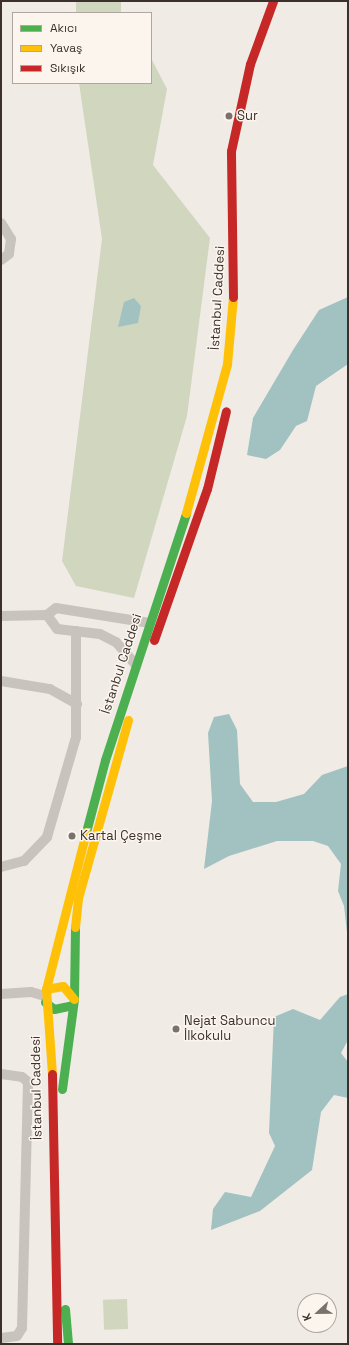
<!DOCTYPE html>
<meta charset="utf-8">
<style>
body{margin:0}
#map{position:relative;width:349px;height:1345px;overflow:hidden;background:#f0ebe5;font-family:"Space Grotesk",sans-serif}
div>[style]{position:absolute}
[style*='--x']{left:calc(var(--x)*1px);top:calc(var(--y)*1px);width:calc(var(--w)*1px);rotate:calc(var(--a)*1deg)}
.green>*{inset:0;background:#d1d6bf;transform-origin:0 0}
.water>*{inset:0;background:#a1c2c1}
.street>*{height:10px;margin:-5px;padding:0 5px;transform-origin:5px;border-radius:5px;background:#c9c3be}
.fast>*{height:9px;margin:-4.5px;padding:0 4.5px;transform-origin:4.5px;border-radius:4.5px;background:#4caf50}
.slow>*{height:9px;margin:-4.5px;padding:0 4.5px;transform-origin:4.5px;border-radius:4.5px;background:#ffc107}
.jam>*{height:9px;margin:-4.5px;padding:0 4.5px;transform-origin:4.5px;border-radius:4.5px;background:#c62828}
.dots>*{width:11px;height:11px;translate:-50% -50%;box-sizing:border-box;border:2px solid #fbf5ee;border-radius:50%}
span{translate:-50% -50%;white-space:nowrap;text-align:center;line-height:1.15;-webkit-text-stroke:3px #fbf5ee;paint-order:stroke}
.poi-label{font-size:13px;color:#3b302b}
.left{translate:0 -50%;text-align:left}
.street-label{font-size:13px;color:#3b302b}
.frame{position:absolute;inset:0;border:2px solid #3b302b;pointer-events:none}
.legend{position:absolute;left:12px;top:12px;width:140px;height:72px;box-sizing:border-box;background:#fbf5ee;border:1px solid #aea6a0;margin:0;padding:5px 7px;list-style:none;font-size:12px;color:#3b302b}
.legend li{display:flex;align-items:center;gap:8px;height:20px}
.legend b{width:20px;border:1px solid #aea6a0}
.north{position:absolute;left:297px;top:1293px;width:40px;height:40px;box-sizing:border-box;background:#fbf5ee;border:1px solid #aea6a0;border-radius:50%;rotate:248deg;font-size:11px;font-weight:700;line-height:16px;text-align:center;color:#3b302b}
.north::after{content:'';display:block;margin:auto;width:14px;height:18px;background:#7a716c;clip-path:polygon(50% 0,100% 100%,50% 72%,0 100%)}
</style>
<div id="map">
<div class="green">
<i style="left:76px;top:1px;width:45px;height:12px"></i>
<i style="clip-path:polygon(151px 58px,167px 89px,153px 165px,210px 238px,187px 416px,134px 598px,76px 586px,62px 561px,102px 239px,79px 83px,151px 83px)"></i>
<i style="left:127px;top:1299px;width:30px;height:24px;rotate:88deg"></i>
</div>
<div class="water">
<i style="clip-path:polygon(348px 297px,348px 364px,316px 386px,307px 421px,296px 426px,280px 450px,266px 459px,247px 455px,253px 418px,293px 350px,319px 310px)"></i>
<i style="clip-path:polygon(134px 298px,141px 306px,138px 323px,118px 327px,124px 302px)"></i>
<i style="clip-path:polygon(229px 714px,237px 730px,240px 784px,253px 802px,276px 802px,304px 794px,322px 775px,348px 766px,348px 941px,344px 906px,338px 891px,341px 864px,328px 846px,313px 841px,277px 841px,229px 856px,204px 869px,212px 801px,208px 733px,214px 717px)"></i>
<i style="clip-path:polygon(348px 994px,348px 1040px,341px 1053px,348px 1062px,348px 1098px,334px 1095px,321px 1112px,312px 1170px,260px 1211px,211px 1230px,213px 1209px,225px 1192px,251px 1197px,275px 1146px,269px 1133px,274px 1017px,293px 1009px,320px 1020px,340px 997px)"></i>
</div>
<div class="street">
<i style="--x:1;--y:223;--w:19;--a:58"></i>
<i style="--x:11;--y:239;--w:15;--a:98"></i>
<i style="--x:9;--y:254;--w:10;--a:143"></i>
<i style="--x:47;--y:615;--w:17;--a:54"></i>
<i style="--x:57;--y:629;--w:43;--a:6.6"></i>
<i style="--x:100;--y:634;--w:18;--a:27"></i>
<i style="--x:116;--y:642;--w:29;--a:49"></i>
<i style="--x:1;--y:616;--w:46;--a:-1.2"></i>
<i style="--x:47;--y:615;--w:11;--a:-38"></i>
<i style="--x:56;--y:608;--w:95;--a:9.1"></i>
<i style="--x:1;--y:681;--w:50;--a:9.3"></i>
<i style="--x:50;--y:689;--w:31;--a:29"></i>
<i style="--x:1;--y:867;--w:24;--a:-15"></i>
<i style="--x:24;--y:861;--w:33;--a:-46"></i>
<i style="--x:47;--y:837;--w:104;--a:-73.8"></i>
<i style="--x:76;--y:737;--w:106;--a:-90"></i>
<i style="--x:1;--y:994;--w:30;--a:-4"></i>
<i style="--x:31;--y:992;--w:15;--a:16"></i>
<i style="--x:1;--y:1074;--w:21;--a:8"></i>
<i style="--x:22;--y:1077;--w:8;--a:40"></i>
<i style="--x:28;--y:1082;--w:246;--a:91.4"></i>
<i style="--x:22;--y:1328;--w:9;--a:122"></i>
<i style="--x:17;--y:1336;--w:16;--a:173"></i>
</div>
<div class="fast">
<i style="--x:86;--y:832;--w:74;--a:-75.2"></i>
<i style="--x:105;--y:760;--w:260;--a:-71.8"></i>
<i style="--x:45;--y:1002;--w:11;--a:38"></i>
<i style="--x:54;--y:1009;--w:19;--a:-12"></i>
<i style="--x:62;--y:1089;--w:91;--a:-82.4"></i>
<i style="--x:74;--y:999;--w:72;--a:-89.2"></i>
<i style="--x:65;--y:1309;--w:35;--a:85"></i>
</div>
<div class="slow">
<i style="--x:186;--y:513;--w:155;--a:-74.6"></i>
<i style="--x:227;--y:364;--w:67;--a:-84.9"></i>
<i style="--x:75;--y:927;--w:29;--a:-84"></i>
<i style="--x:78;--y:898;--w:185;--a:-74.3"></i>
<i style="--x:46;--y:989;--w:17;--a:-10"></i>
<i style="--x:63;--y:986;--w:17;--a:50"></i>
<i style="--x:52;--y:1074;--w:85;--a:-94"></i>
<i style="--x:46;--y:989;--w:162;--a:-75.7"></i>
</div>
<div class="jam">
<i style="--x:233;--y:297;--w:146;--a:-90.8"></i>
<i style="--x:231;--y:151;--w:89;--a:-77.7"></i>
<i style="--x:250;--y:64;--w:67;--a:-69.9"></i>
<i style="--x:154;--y:640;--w:160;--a:-70.7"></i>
<i style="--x:207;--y:489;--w:80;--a:-76.3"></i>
<i style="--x:52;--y:1074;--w:270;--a:88.9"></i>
</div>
<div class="dots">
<i style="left:229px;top:116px;background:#7a716c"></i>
<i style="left:72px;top:836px;background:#7a716c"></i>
<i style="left:176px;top:1029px;background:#7a716c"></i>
</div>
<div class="poi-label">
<span class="left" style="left:237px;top:116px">Sur</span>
<span class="left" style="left:80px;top:836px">Kartal Çeşme</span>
<span class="left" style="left:184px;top:1029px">Nejat Sabuncu<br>İlkokulu</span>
</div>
<div class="street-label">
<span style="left:218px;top:298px;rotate:-87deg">İstanbul Caddesi</span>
<span style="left:122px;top:664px;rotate:-72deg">İstanbul Caddesi</span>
<span style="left:37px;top:1088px;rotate:-91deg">İstanbul Caddesi</span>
</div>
<div class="frame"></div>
<ul class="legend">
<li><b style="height:5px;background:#4caf50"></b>Akıcı</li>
<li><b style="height:5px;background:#ffc107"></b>Yavaş</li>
<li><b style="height:5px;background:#c62828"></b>Sıkışık</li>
</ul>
<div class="north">K</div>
</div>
